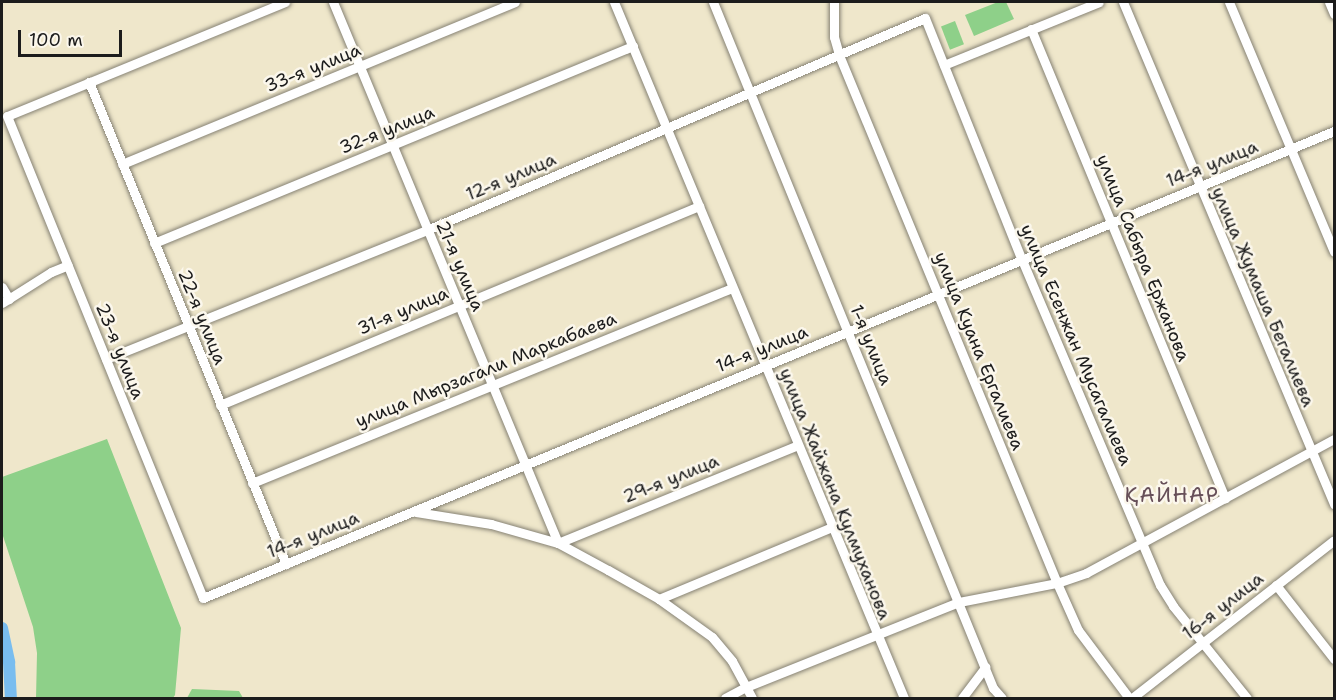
<!DOCTYPE html>
<meta charset="utf-8">
<style>
body{margin:0}
#map{position:relative;width:1336px;height:700px;overflow:hidden;background:#efe7cb;font-family:"Shantell Sans",sans-serif}
div>[style]{position:absolute}
[style*='--x']{left:calc(var(--x)*1px);top:calc(var(--y)*1px);width:calc(var(--w)*1px);rotate:calc(var(--a)*1deg)}
.green>*{inset:0;background:#8ed089;transform-origin:0 0}
.river>*{height:12px;margin:-6px;padding:0 6px;transform-origin:6px;border-radius:6px;background:#79bdef}
.roads{filter:drop-shadow(0 0 2px #868274) drop-shadow(0 0 2px #868274)}
.minor>*{height:9px;margin:-4.5px;padding:0 4.5px;transform-origin:4.5px;border-radius:4.5px;background:#fff}
span{translate:-50% -50%;white-space:nowrap;text-align:center;line-height:1.15;-webkit-text-stroke:5px #fbf7ec;paint-order:stroke}
.street-label{font-size:18px;color:#1c1c1c}
.quarter-label{font-size:21px;color:#664f58;letter-spacing:1.5px}
.frame{position:absolute;inset:0;border:3px solid #1c1c1c;pointer-events:none}
.scale{position:absolute;left:18px;top:30px;width:104px;height:27px;box-sizing:border-box;border:3px solid #1c1c1c;border-top:0;padding-left:8px;font-size:18px;line-height:21px;white-space:nowrap;color:#1c1c1c;-webkit-text-stroke:4px #fbf7ec;paint-order:stroke}
</style>
<div id="map">
<div class="green">
<i style="clip-path:polygon(998px 2px,1006px 2px,1014px 19px,974px 36px,965px 15px)"></i>
<i style="left:955px;top:21px;width:25px;height:15px;rotate:69deg"></i>
<i style="clip-path:polygon(107px 439px,181px 628px,175px 695px,173px 698px,36px 698px,37px 653px,33px 627px,2px 533px,2px 477px)"></i>
<i style="clip-path:polygon(192px 689px,239px 691px,243px 698px,187px 698px)"></i>
</div>
<div class="river">
<i style="--x:2;--y:628;--w:35;--a:78"></i>
<i style="--x:9;--y:662;--w:36;--a:87"></i>
</div>
<div class="roads">
<div class="minor">
<i style="--x:285;--y:2;--w:300;--a:157.7"></i>
<i style="--x:7;--y:116;--w:520;--a:67.87"></i>
<i style="--x:203;--y:598;--w:1224;--a:-22.44"></i>
<i style="--x:333;--y:2;--w:586;--a:67.42"></i>
<i style="--x:558;--y:543;--w:259;--a:-22.2"></i>
<i style="--x:614;--y:2;--w:754;--a:67.38"></i>
<i style="--x:713;--y:2;--w:741;--a:67.8"></i>
<i style="--x:993;--y:688;--w:13;--a:48"></i>
<i style="--x:834;--y:2;--w:35;--a:90"></i>
<i style="--x:834;--y:37;--w:19;--a:74"></i>
<i style="--x:839;--y:55;--w:571;--a:67.57"></i>
<i style="--x:1057;--y:583;--w:51;--a:65.9"></i>
<i style="--x:1078;--y:630;--w:85;--a:53.1"></i>
<i style="--x:1123;--y:2;--w:545;--a:67.2"></i>
<i style="--x:1229;--y:2;--w:271;--a:67.2"></i>
<i style="--x:1329;--y:2;--w:13;--a:67"></i>
<i style="--x:1031;--y:29;--w:508;--a:67.53"></i>
<i style="--x:944;--y:65;--w:167;--a:-22.1"></i>
<i style="--x:89;--y:82;--w:521;--a:67.77"></i>
<i style="--x:122;--y:164;--w:425;--a:-22.4"></i>
<i style="--x:154;--y:243;--w:518;--a:-22.36"></i>
<i style="--x:2;--y:287;--w:14;--a:60"></i>
<i style="--x:2;--y:303;--w:58;--a:-32.3"></i>
<i style="--x:51;--y:272;--w:18;--a:-22"></i>
<i style="--x:106;--y:359;--w:346;--a:-21.9"></i>
<i style="--x:427;--y:230;--w:541;--a:-23.06"></i>
<i style="--x:925;--y:18;--w:261;--a:68.2"></i>
<i style="--x:1022;--y:260;--w:353;--a:67"></i>
<i style="--x:1160;--y:585;--w:25;--a:58"></i>
<i style="--x:1173;--y:606;--w:118;--a:51.2"></i>
<i style="--x:220;--y:405;--w:519;--a:-22.56"></i>
<i style="--x:252;--y:483;--w:518;--a:-22.11"></i>
<i style="--x:416;--y:512;--w:76;--a:9.1"></i>
<i style="--x:491;--y:524;--w:70;--a:15.8"></i>
<i style="--x:558;--y:543;--w:57;--a:28.4"></i>
<i style="--x:608;--y:570;--w:59;--a:29.6"></i>
<i style="--x:659;--y:599;--w:65;--a:35.6"></i>
<i style="--x:712;--y:637;--w:31;--a:50"></i>
<i style="--x:732;--y:661;--w:42;--a:61.6"></i>
<i style="--x:1276;--y:585;--w:94;--a:51.9"></i>
<i style="--x:659;--y:599;--w:187;--a:-22.6"></i>
<i style="--x:725;--y:698;--w:24;--a:-28"></i>
<i style="--x:746;--y:687;--w:229;--a:-21.8"></i>
<i style="--x:959;--y:602;--w:100;--a:-11"></i>
<i style="--x:1057;--y:583;--w:31;--a:-19"></i>
<i style="--x:1086;--y:573;--w:282;--a:-28.4"></i>
<i style="--x:962;--y:698;--w:39;--a:-53"></i>
<i style="--x:1132;--y:698;--w:256;--a:-38"></i>
</div>
</div>
<div class="street-label">
<span style="left:313px;top:68px;rotate:-22deg">33-я улица</span>
<span style="left:387px;top:130px;rotate:-22deg">32-я улица</span>
<span style="left:1212px;top:164px;rotate:-22deg">14-я улица</span>
<span style="left:511px;top:177px;rotate:-23deg">12-я улица</span>
<span style="left:1143px;top:258px;rotate:68deg">улица Сабыра Ержанова</span>
<span style="left:460px;top:266px;rotate:67deg">21-я улица</span>
<span style="left:1263px;top:297px;rotate:67deg">улица Жумаша Бегалиева</span>
<span style="left:403px;top:311px;rotate:-23deg">31-я улица</span>
<span style="left:202px;top:317px;rotate:68deg">22-я улица</span>
<span style="left:871px;top:345px;rotate:68deg">1-я улица</span>
<span style="left:1076px;top:345px;rotate:67deg">улица Есенжан Мусагалиева</span>
<span style="left:762px;top:349px;rotate:-22deg">14-я улица</span>
<span style="left:120px;top:351px;rotate:68deg">23-я улица</span>
<span style="left:979px;top:351px;rotate:68deg">улица Куана Ергалиева</span>
<span style="left:486px;top:370px;rotate:-22deg">улица Мырзагали Маркабаева</span>
<span style="left:671px;top:479px;rotate:-22deg">29-я улица</span>
<span style="left:835px;top:494px;rotate:68deg">улица Жайжана Кулмуханова</span>
<span style="left:313px;top:535px;rotate:-22deg">14-я улица</span>
<span style="left:1223px;top:606px;rotate:-38deg">16-я улица</span>
</div>
<div class="quarter-label">
<span style="left:1172px;top:495px">ҚАЙНАР</span>
</div>
<div class="frame"></div>
<div class="scale">100 m</div>
</div>
